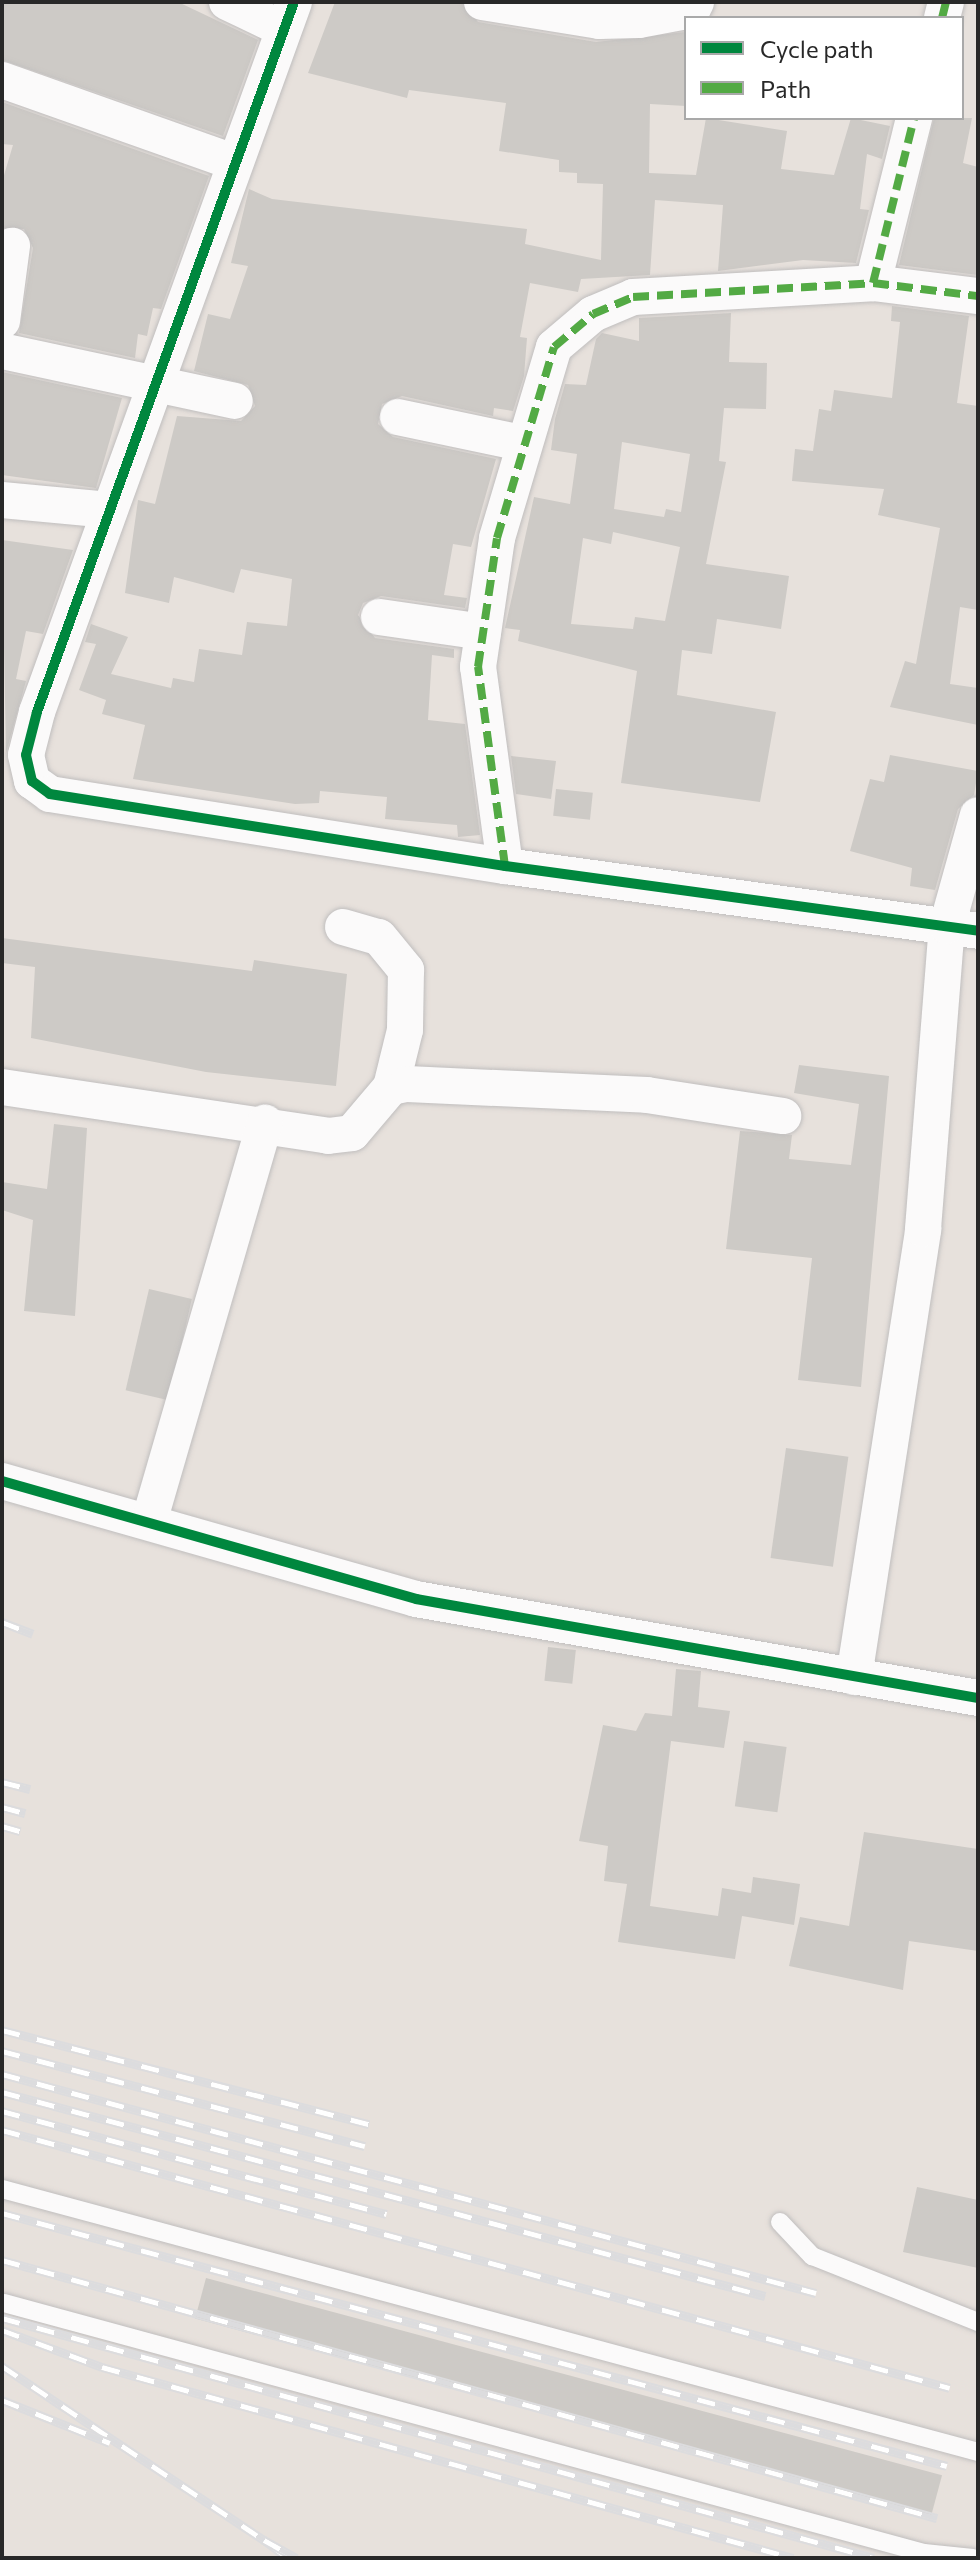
<!DOCTYPE html>
<style>
body{margin:0}
#map{position:relative;width:980px;height:2560px;overflow:hidden;background:#e7e1dc;font-family:Commissioner,sans-serif}
div>[style]{position:absolute}
[style*='--x']{left:calc(var(--x)*1px);top:calc(var(--y)*1px);width:calc(var(--w)*1px);rotate:calc(var(--a)*1deg)}
.building>*{inset:0;background:#cdcac6;transform-origin:0 0}
.roads{filter:drop-shadow(0 0 2px #c0bebe) drop-shadow(0 0 2px #c0bebe)}
.lane>*{height:18px;margin:-9px;padding:0 9px;transform-origin:9px;border-radius:9px;background:#fbfafa}
.street>*{height:36px;margin:-18px;padding:0 18px;transform-origin:18px;border-radius:18px;background:#fbfafa}
.rail>*{height:9px;margin-top:-4.5px;transform-origin:0;background:repeating-linear-gradient(90deg,#fff 0 18px,#dcdcde 0 36px);box-sizing:border-box;border-block:2px solid #dcdcde}
.quiet>*{height:8px;margin-top:-4px;transform-origin:0;background:repeating-linear-gradient(90deg,#53aa44 0 16px,transparent 0 24px)}
.cycleway>*{height:10px;margin:-5px;padding:0 5px;transform-origin:5px;border-radius:5px;background:#00873e}
span{translate:-50% -50%;white-space:nowrap;text-align:center;line-height:1.15;-webkit-text-stroke:8px #fff;paint-order:stroke}
.frame{position:absolute;inset:0;border:4px solid #282828;pointer-events:none}
.legend{position:absolute;left:684px;top:16px;width:280px;height:104px;box-sizing:border-box;background:#fff;border:2px solid #a9a9a9;margin:0;padding:10px 14px;list-style:none;font-size:24px;color:#282828}
.legend li{display:flex;align-items:center;gap:16px;height:40px}
.legend b{width:40px;border:2px solid #a9a9a9}
</style>
<div id="map">
<div class="building">
<i style="clip-path:polygon(2px 2px,178px 2px,258px 40px,223px 136px,2px 60px)"></i>
<i style="clip-path:polygon(335px 2px,462px 2px,478px 22px,596px 42px,686px 32px,686px 106px,650px 104px,649px 173px,696px 175px,706px 118px,787px 131px,781px 169px,834px 175px,851px 118px,890px 126px,882px 159px,867px 154px,860px 209px,869px 210px,856px 263px,803px 260px,718px 271px,723px 205px,655px 200px,650px 275px,581px 279px,578px 292px,530px 283px,520px 337px,527px 338px,524px 376px,513px 411px,494px 408px,493px 416px,402px 396px,382px 404px,378px 424px,393px 437px,496px 459px,471px 547px,453px 544px,444px 595px,467px 598px,465px 608px,381px 596px,363px 603px,358px 615px,375px 638px,454px 649px,454px 658px,432px 655px,428px 720px,465px 724px,480px 835px,458px 837px,457px 825px,385px 819px,387px 797px,320px 791px,319px 803px,295px 804px,133px 779px,145px 725px,102px 714px,106px 700px,79px 690px,96px 644px,85px 642px,91px 624px,128px 637px,111px 674px,171px 688px,173px 678px,194px 682px,199px 649px,242px 655px,247px 622px,287px 626px,292px 579px,241px 569px,234px 593px,174px 577px,169px 603px,125px 593px,138px 500px,155px 504px,177px 416px,241px 421px,255px 406px,248px 385px,194px 371px,208px 314px,230px 319px,248px 266px,231px 263px,249px 189px,272px 199px,527px 229px,525px 244px,601px 260px,603px 184px,577px 183px,577px 173px,559px 172px,559px 160px,499px 151px,506px 103px,409px 90px,407px 98px,308px 73px)"></i>
<i style="clip-path:polygon(2px 102px,209px 176px,161px 309px,153px 308px,147px 336px,138px 334px,135px 358px,19px 333px,33px 248px,24px 229px,2px 228px,2px 182px,13px 145px,2px 144px)"></i>
<i style="clip-path:polygon(934px 118px,972px 118px,963px 163px,978px 167px,978px 275px,899px 265px)"></i>
<i style="clip-path:polygon(892px 306px,969px 316px,957px 403px,978px 406px,978px 610px,960px 607px,950px 684px,978px 688px,978px 725px,890px 707px,905px 661px,916px 664px,940px 528px,878px 515px,884px 489px,792px 481px,795px 449px,813px 451px,819px 409px,831px 411px,834px 390px,892px 398px,900px 322px,891px 321px)"></i>
<i style="clip-path:polygon(evenodd,731px 313px,729px 362px,767px 363px,766px 409px,724px 408px,719px 461px,726px 462px,706px 564px,789px 576px,781px 629px,717px 619px,712px 654px,682px 650px,677px 695px,776px 712px,760px 802px,621px 783px,637px 671px,518px 641px,520px 630px,505px 628px,534px 497px,570px 504px,577px 454px,551px 450px,555px 419px,565px 384px,586px 385px,596px 339px,602px 333px,639px 341px,639px 318px,731px 313px,622px 442px,690px 454px,681px 512px,666px 509px,664px 517px,614px 509px,622px 442px,731px 313px,613px 532px,680px 547px,665px 621px,635px 617px,633px 629px,571px 624px,583px 538px,611px 544px,613px 532px)"></i>
<i style="clip-path:polygon(2px 372px,122px 398px,96px 488px,2px 475px)"></i>
<i style="clip-path:polygon(2px 540px,73px 550px,43px 634px,26px 631px,16px 679px,26px 681px,6px 753px)"></i>
<i style="clip-path:polygon(890px 755px,978px 771px,974px 795px,958px 809px,935px 890px,910px 886px,912px 868px,850px 851px,870px 779px,884px 782px)"></i>
<i style="clip-path:polygon(511px 756px,556px 761px,551px 799px,516px 794px)"></i>
<i style="left:556px;top:789px;width:37px;height:27px;rotate:6deg"></i>
<i style="clip-path:polygon(2px 938px,252px 971px,254px 960px,347px 974px,336px 1086px,206px 1072px,31px 1038px,35px 967px,2px 963px)"></i>
<i style="clip-path:polygon(799px 1065px,889px 1076px,861px 1387px,798px 1380px,812px 1258px,726px 1249px,740px 1131px,792px 1135px,789px 1159px,851px 1165px,859px 1104px,794px 1093px)"></i>
<i style="clip-path:polygon(54px 1124px,87px 1128px,75px 1316px,24px 1311px,33px 1220px,2px 1210px,2px 1182px,47px 1189px)"></i>
<i style="left:149px;top:1289px;width:44px;height:104px;rotate:13deg"></i>
<i style="left:786px;top:1448px;width:63px;height:111px;rotate:8deg"></i>
<i style="left:548px;top:1647px;width:28px;height:34px;rotate:6deg"></i>
<i style="clip-path:polygon(676px 1669px,701px 1671px,698px 1707px,730px 1711px,724px 1748px,671px 1741px,650px 1906px,718px 1916px,722px 1888px,751px 1893px,753px 1877px,800px 1884px,794px 1925px,742px 1916px,735px 1959px,618px 1942px,627px 1884px,604px 1881px,608px 1846px,579px 1841px,603px 1725px,636px 1731px,645px 1713px,672px 1716px)"></i>
<i style="left:744px;top:1741px;width:43px;height:66px;rotate:8deg"></i>
<i style="clip-path:polygon(864px 1832px,978px 1849px,978px 1951px,909px 1941px,903px 1990px,789px 1966px,800px 1917px,849px 1926px)"></i>
<i style="clip-path:polygon(917px 2187px,978px 2200px,978px 2268px,903px 2252px)"></i>
<i style="left:206px;top:2278px;width:762px;height:42px;rotate:15deg"></i>
</div>
<div class="roads">
<div class="lane">
<i style="--x:2;--y:2189;--w:1011;--a:15.08"></i>
<i style="--x:780;--y:2222;--w:47;--a:46.7"></i>
<i style="--x:812;--y:2256;--w:179;--a:21.7"></i>
<i style="--x:4;--y:2303;--w:953;--a:15.2"></i>
<i style="--x:924;--y:2553;--w:49;--a:5.8"></i>
</div>
<div class="street">
<i style="--x:227;--y:2;--w:62;--a:25.7"></i>
<i style="--x:294;--y:2;--w:755;--a:109.9"></i>
<i style="--x:37;--y:712;--w:44;--a:104.3"></i>
<i style="--x:26;--y:755;--w:27;--a:77"></i>
<i style="--x:32;--y:781;--w:22;--a:36"></i>
<i style="--x:50;--y:794;--w:461;--a:9"></i>
<i style="--x:505;--y:866;--w:477;--a:7.8"></i>
<i style="--x:482;--y:2;--w:119;--a:9.2"></i>
<i style="--x:599;--y:21;--w:40;--a:-1.4"></i>
<i style="--x:639;--y:20;--w:54;--a:-10.7"></i>
<i style="--x:692;--y:10;--w:9;--a:-63"></i>
<i style="--x:942;--y:18;--w:16;--a:-76"></i>
<i style="--x:2;--y:80;--w:245;--a:19.5"></i>
<i style="--x:873;--y:283;--w:170;--a:-76"></i>
<i style="--x:2;--y:321;--w:76;--a:-82.4"></i>
<i style="--x:2;--y:351;--w:238;--a:12.1"></i>
<i style="--x:398;--y:417;--w:126;--a:11.9"></i>
<i style="--x:2;--y:500;--w:108;--a:5.3"></i>
<i style="--x:379;--y:617;--w:105;--a:8.2"></i>
<i style="--x:505;--y:866;--w:201;--a:-97.7"></i>
<i style="--x:478;--y:667;--w:130;--a:-81.6"></i>
<i style="--x:497;--y:538;--w:199;--a:-73.4"></i>
<i style="--x:554;--y:347;--w:51;--a:-40.2"></i>
<i style="--x:593;--y:314;--w:43;--a:-23"></i>
<i style="--x:633;--y:297;--w:240;--a:-3.3"></i>
<i style="--x:873;--y:283;--w:106;--a:7.1"></i>
<i style="--x:343;--y:927;--w:37;--a:16"></i>
<i style="--x:379;--y:937;--w:43;--a:50.7"></i>
<i style="--x:406;--y:970;--w:60;--a:91"></i>
<i style="--x:405;--y:1030;--w:59;--a:103.8"></i>
<i style="--x:2;--y:1087;--w:330;--a:8.5"></i>
<i style="--x:328;--y:1136;--w:24;--a:-7"></i>
<i style="--x:352;--y:1133;--w:60;--a:-49.7"></i>
<i style="--x:391;--y:1087;--w:16;--a:-11"></i>
<i style="--x:407;--y:1084;--w:240;--a:2.6"></i>
<i style="--x:647;--y:1095;--w:138;--a:8.8"></i>
<i style="--x:2;--y:1481;--w:430;--a:15.9"></i>
<i style="--x:416;--y:1599;--w:571;--a:9.99"></i>
<i style="--x:149;--y:1522;--w:416;--a:-73.8"></i>
<i style="--x:854;--y:1677;--w:453;--a:-81.2"></i>
<i style="--x:923;--y:1229;--w:304;--a:-85.5"></i>
<i style="--x:947;--y:926;--w:115;--a:-74.4"></i>
</div>
</div>
<div class="rail">
<i style="--x:2;--y:1622;--w:33;--a:21"></i>
<i style="--x:2;--y:1782;--w:29;--a:14"></i>
<i style="--x:2;--y:1807;--w:24;--a:15"></i>
<i style="--x:2;--y:1826;--w:19;--a:16"></i>
<i style="--x:2;--y:2030;--w:379;--a:14.4"></i>
<i style="--x:2;--y:2051;--w:375;--a:14.7"></i>
<i style="--x:2;--y:2074;--w:843;--a:15.06"></i>
<i style="--x:2;--y:2092;--w:790;--a:14.97"></i>
<i style="--x:2;--y:2111;--w:398;--a:15"></i>
<i style="--x:2;--y:2130;--w:982;--a:15.22"></i>
<i style="--x:2;--y:2213;--w:978;--a:14.99"></i>
<i style="--x:2;--y:2260;--w:970;--a:15.43"></i>
<i style="--x:2;--y:2318;--w:904;--a:15.39"></i>
<i style="--x:2;--y:2330;--w:107;--a:20.3"></i>
<i style="--x:102;--y:2367;--w:717;--a:15.45"></i>
<i style="--x:2;--y:2366;--w:315;--a:33.6"></i>
<i style="--x:2;--y:2400;--w:116;--a:21.7"></i>
<i style="--x:288;--y:2558;--w:30;--a:-143"></i>
<i style="--x:264;--y:2540;--w:37;--a:29"></i>
</div>
<div class="quiet">
<i style="--x:942;--y:18;--w:16;--a:-76"></i>
<i style="--x:873;--y:283;--w:170;--a:-76"></i>
<i style="--x:505;--y:866;--w:201;--a:-97.7"></i>
<i style="--x:478;--y:667;--w:130;--a:-81.6"></i>
<i style="--x:497;--y:538;--w:199;--a:-73.4"></i>
<i style="--x:554;--y:347;--w:51;--a:-40.2"></i>
<i style="--x:593;--y:314;--w:43;--a:-23"></i>
<i style="--x:633;--y:297;--w:240;--a:-3.3"></i>
<i style="--x:873;--y:283;--w:106;--a:7.1"></i>
</div>
<div class="cycleway">
<i style="--x:294;--y:2;--w:755;--a:109.9"></i>
<i style="--x:37;--y:712;--w:44;--a:104.3"></i>
<i style="--x:26;--y:755;--w:27;--a:77"></i>
<i style="--x:32;--y:781;--w:22;--a:36"></i>
<i style="--x:50;--y:794;--w:461;--a:9"></i>
<i style="--x:505;--y:866;--w:477;--a:7.8"></i>
<i style="--x:2;--y:1481;--w:430;--a:15.9"></i>
<i style="--x:416;--y:1599;--w:571;--a:9.99"></i>
</div>
<div class="frame"></div>
<ul class="legend">
<li><b style="height:10px;background:#00873e"></b>Cycle path</li>
<li><b style="height:10px;background:#53aa44"></b>Path</li>
</ul>
</div>
